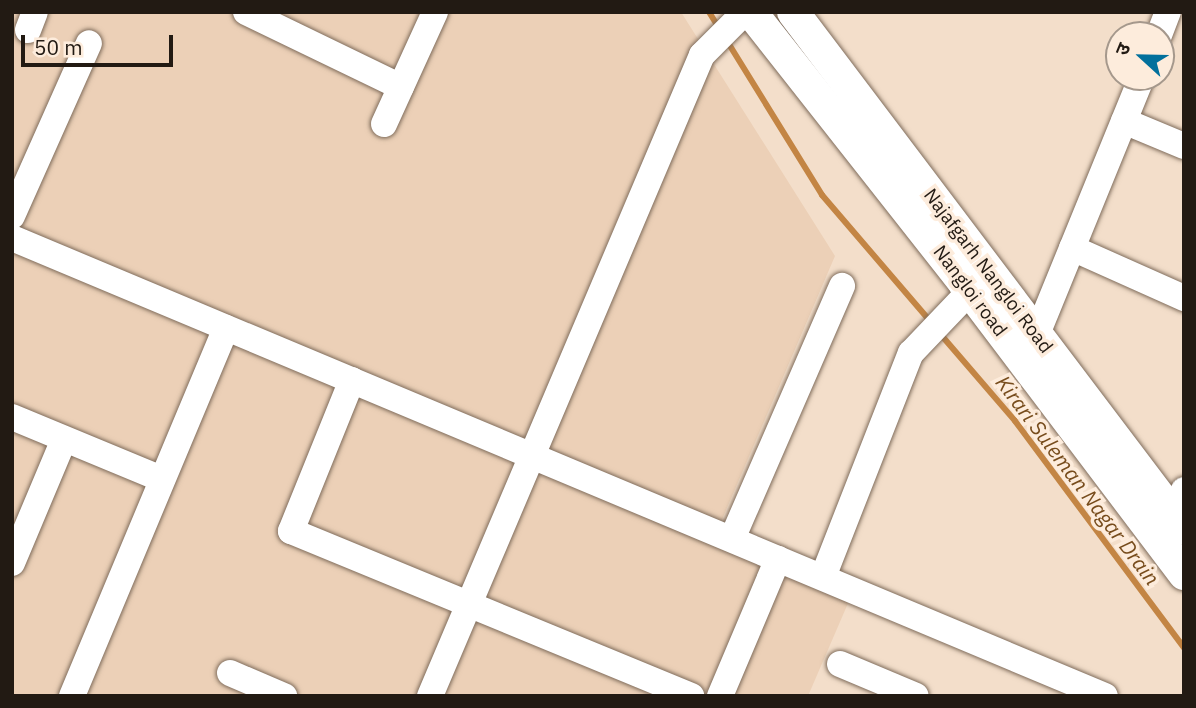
<!DOCTYPE html>
<meta charset="utf-8">
<style>
body{margin:0}
#map{position:relative;width:1196px;height:708px;overflow:hidden;background:#f3deca;font-family:"IBM Plex Sans","Noto Sans Devanagari",sans-serif}
div>[style]{position:absolute}
[style*='--x']{left:calc(var(--x)*1px);top:calc(var(--y)*1px);width:calc(var(--w)*1px);rotate:calc(var(--a)*1deg)}
.built>*{inset:0;background:#ecd0b7}
.stream>*{height:6px;margin:-3px;padding:0 3px;transform-origin:3px;border-radius:3px;background:#c38544}
.roads{filter:drop-shadow(0 0 2px #7f6c5b) drop-shadow(0 0 2px #7f6c5b)}
.minor>*{height:26px;margin:-13px;padding:0 13px;transform-origin:13px;border-radius:13px;background:#fff}
.major>*{height:32px;margin:-16px;padding:0 16px;transform-origin:16px;border-radius:16px;background:#fff}
span{translate:-50% -50%;white-space:nowrap;text-align:center;line-height:1.15;-webkit-text-stroke:7px #fdecdc;paint-order:stroke}
.street-label{font-size:19px;color:#221a13}
.water-label{font-size:21px;color:#774c1c;font-style:italic}
.frame{position:absolute;inset:0;border:14px solid #221a13;pointer-events:none}
.north{position:absolute;left:1105px;top:21px;width:70px;height:70px;box-sizing:border-box;background:#fdecdc;border:2px solid #a5988c;border-radius:50%;rotate:292deg;font-size:19px;font-weight:700;line-height:28px;text-align:center;color:#221a13}
.north::after{content:'';display:block;margin:auto;width:24px;height:32px;background:#02709c;clip-path:polygon(50% 0,100% 100%,50% 72%,0 100%)}
.scale{position:absolute;left:21px;top:35px;width:152px;height:32px;box-sizing:border-box;border:4px solid #221a13;border-top:0;padding-left:9px;font-size:21px;line-height:24px;white-space:nowrap;color:#221a13;-webkit-text-stroke:5px #fdecdc;paint-order:stroke}
</style>
<div id="map">
<div class="built">
<i style="clip-path:polygon(12px 12px,681px 12px,835px 256px,711px 545px,849px 601px,808px 696px,12px 696px)"></i>
</div>
<div class="stream">
<i style="--x:709;--y:12;--w:15;--a:58"></i>
<i style="--x:727;--y:41;--w:181;--a:58.3"></i>
<i style="--x:822;--y:195;--w:166;--a:49.4"></i>
<i style="--x:942;--y:336;--w:112;--a:49.3"></i>
<i style="--x:1015;--y:421;--w:283;--a:53.3"></i>
</div>
<div class="roads">
<div class="minor">
<i style="--x:246;--y:12;--w:172;--a:25.8"></i>
<i style="--x:28;--y:30;--w:19;--a:-69"></i>
<i style="--x:1159;--y:35;--w:25;--a:-69"></i>
<i style="--x:1124;--y:121;--w:65;--a:22.6"></i>
<i style="--x:384;--y:124;--w:123;--a:-65.5"></i>
<i style="--x:12;--y:216;--w:189;--a:-66"></i>
<i style="--x:12;--y:238;--w:1185;--a:22.74"></i>
<i style="--x:1072;--y:248;--w:123;--a:24.1"></i>
<i style="--x:1037;--y:334;--w:278;--a:-67.8"></i>
<i style="--x:352;--y:380;--w:163;--a:112"></i>
<i style="--x:291;--y:531;--w:433;--a:22.4"></i>
<i style="--x:12;--y:417;--w:162;--a:22.5"></i>
<i style="--x:1165;--y:530;--w:44;--a:-64.6"></i>
<i style="--x:732;--y:539;--w:276;--a:-66.5"></i>
<i style="--x:12;--y:563;--w:134;--a:-67.2"></i>
<i style="--x:823;--y:577;--w:241;--a:-68.6"></i>
<i style="--x:911;--y:353;--w:86;--a:-46.4"></i>
<i style="--x:840;--y:664;--w:82;--a:22.8"></i>
<i style="--x:230;--y:673;--w:59;--a:23.1"></i>
<i style="--x:72;--y:696;--w:399;--a:-67.3"></i>
<i style="--x:430;--y:696;--w:696;--a:-67.01"></i>
<i style="--x:702;--y:55;--w:61;--a:-45"></i>
<i style="--x:720;--y:696;--w:149;--a:-67.1"></i>
</div>
<div class="major">
<i style="--x:751;--y:12;--w:345;--a:51.8"></i>
<i style="--x:964;--y:283;--w:365;--a:52.9"></i>
<i style="--x:793;--y:12;--w:648;--a:52.9"></i>
</div>
</div>
<div class="street-label">
<span style="left:988px;top:271px;rotate:53deg">Najafgarh Nangloi Road</span>
<span style="left:970px;top:291px;rotate:53deg">Nangloi road</span>
</div>
<div class="water-label">
<span style="left:1078px;top:480px;rotate:53deg">Kirari Suleman Nagar Drain</span>
</div>
<div class="frame"></div>
<div class="north">उ</div>
<div class="scale">50 m</div>
</div>
